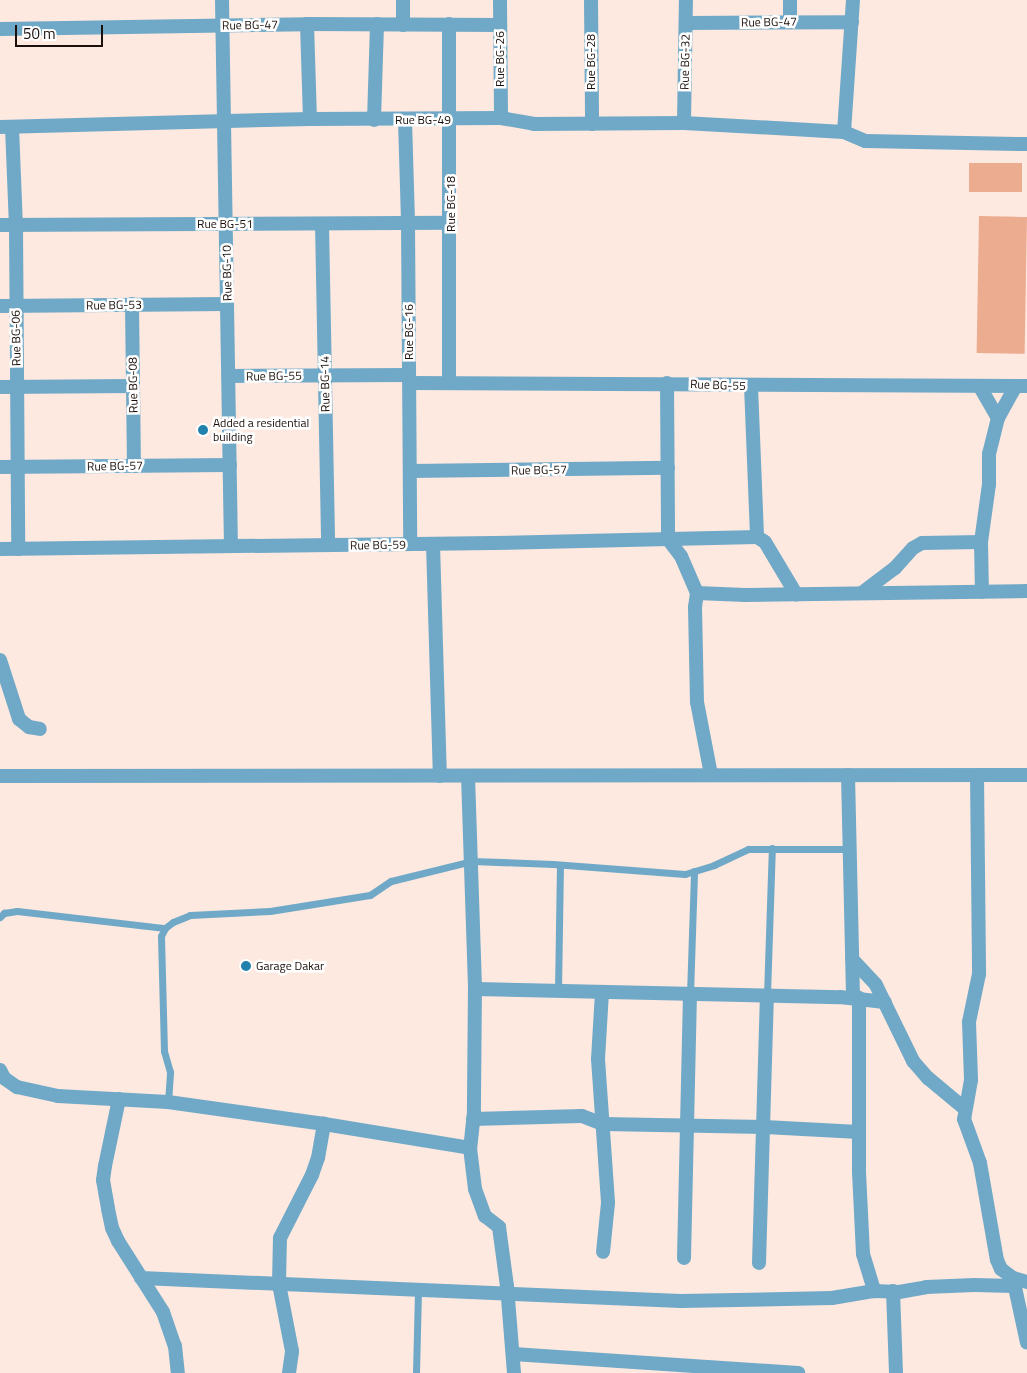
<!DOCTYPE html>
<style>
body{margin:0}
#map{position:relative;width:1027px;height:1373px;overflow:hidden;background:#fee9e0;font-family:"Titillium Web",sans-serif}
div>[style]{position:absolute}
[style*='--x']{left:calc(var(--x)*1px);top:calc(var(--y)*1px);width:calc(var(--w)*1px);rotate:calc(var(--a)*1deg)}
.green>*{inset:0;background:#ecac90;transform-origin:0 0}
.service>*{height:7px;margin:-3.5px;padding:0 3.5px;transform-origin:3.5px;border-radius:3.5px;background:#70a9c7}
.minor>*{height:14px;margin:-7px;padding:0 7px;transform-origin:7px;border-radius:7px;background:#70a9c7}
.dots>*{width:14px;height:14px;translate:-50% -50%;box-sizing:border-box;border:2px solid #fff;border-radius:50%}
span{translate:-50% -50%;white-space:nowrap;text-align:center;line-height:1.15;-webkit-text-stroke:5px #fff;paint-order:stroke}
.street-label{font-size:12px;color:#1a0f0a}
.poi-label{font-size:12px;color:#1a0f0a}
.left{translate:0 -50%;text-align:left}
.scale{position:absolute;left:15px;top:25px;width:88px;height:22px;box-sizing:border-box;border:2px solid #1a0f0a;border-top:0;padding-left:6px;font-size:15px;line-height:18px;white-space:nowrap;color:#1a0f0a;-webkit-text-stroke:4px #fff;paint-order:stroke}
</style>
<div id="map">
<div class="green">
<i style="left:969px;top:163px;width:53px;height:29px"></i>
<i style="left:979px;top:216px;width:48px;height:137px;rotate:1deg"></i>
</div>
<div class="service">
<i style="--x:0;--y:917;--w:6;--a:-45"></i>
<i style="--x:4;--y:913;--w:13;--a:-9"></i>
<i style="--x:17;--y:911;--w:149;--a:6.6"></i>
<i style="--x:558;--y:991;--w:126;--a:-89.1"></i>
<i style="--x:690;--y:994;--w:123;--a:-88.1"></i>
<i style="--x:767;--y:995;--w:147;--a:-88.1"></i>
<i style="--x:168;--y:1102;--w:30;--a:-86"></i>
<i style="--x:170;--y:1072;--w:22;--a:-106"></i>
<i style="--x:164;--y:1051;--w:115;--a:-91.5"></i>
<i style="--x:161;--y:936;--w:9;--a:-63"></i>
<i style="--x:165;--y:928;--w:10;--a:-37"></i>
<i style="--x:173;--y:922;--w:18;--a:-22"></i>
<i style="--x:190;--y:915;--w:80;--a:-2.9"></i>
<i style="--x:270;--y:911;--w:101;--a:-9.1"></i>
<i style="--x:370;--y:895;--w:25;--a:-34"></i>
<i style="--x:391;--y:881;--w:83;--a:-13.9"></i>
<i style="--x:472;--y:861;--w:81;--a:2.1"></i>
<i style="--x:553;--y:864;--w:132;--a:4.3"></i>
<i style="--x:685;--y:874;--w:30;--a:-17"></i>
<i style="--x:714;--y:865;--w:38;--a:-25"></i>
<i style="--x:748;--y:849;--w:102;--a:0"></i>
<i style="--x:416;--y:1373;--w:82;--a:-88.6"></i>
</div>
<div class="minor">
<i style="--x:222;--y:0;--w:546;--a:89.06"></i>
<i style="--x:403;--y:0;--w:25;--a:90"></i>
<i style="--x:500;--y:0;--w:118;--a:89.5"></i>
<i style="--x:591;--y:0;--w:124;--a:89.5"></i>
<i style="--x:790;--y:0;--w:22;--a:90"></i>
<i style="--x:686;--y:23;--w:166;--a:-0.3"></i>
<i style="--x:307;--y:24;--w:95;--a:88.2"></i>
<i style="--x:0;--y:29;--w:307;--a:-0.9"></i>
<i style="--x:307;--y:24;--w:193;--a:0.3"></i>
<i style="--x:374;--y:120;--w:96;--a:-88.2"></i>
<i style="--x:405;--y:120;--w:103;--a:88.3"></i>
<i style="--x:408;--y:223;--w:321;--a:89.6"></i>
<i style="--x:684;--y:123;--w:123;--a:-89.1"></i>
<i style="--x:0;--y:127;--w:310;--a:-1.5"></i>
<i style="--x:310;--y:119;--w:191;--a:-0.3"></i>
<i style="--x:501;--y:118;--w:34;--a:10"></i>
<i style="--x:534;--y:124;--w:150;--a:-0.4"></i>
<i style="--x:684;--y:123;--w:160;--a:3.2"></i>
<i style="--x:844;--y:132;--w:23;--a:23"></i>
<i style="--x:865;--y:141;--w:162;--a:1.1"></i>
<i style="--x:12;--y:127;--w:98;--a:87.7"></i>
<i style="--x:16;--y:225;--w:324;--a:89.6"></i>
<i style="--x:844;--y:132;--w:132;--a:-86.1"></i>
<i style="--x:322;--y:224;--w:321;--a:88.9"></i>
<i style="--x:0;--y:225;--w:451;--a:-0.3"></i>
<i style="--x:132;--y:304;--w:162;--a:89.3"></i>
<i style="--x:0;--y:306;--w:227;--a:-0.5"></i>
<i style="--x:229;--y:376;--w:180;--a:-0.3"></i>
<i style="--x:410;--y:383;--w:617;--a:0.28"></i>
<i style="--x:449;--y:383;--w:359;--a:-90"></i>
<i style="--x:667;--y:383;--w:156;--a:89.6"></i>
<i style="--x:668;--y:539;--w:21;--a:53"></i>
<i style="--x:681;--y:556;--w:40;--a:66.6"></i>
<i style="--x:697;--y:593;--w:14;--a:98"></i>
<i style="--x:695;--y:607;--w:95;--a:88.8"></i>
<i style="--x:697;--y:702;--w:74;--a:79.1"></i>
<i style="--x:751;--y:386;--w:151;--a:87.7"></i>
<i style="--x:0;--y:387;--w:133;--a:-0.4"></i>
<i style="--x:980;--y:387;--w:36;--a:60"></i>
<i style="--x:0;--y:467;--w:230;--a:-0.5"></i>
<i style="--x:410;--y:471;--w:258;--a:-0.7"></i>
<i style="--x:757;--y:537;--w:9;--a:32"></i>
<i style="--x:765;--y:542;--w:61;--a:59.2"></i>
<i style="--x:981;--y:542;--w:50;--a:88.9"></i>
<i style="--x:433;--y:544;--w:232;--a:88.3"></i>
<i style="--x:0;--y:549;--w:494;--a:-0.7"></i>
<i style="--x:494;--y:543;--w:263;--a:-1.3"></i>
<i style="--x:863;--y:592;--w:40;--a:-37"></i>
<i style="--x:895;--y:568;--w:27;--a:-48"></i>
<i style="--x:913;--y:548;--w:10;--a:-29"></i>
<i style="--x:922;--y:543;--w:59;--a:-1"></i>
<i style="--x:981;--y:542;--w:59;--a:-82.1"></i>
<i style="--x:989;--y:484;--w:30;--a:-90"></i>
<i style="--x:989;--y:454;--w:37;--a:-76"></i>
<i style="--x:998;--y:418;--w:35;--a:-61"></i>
<i style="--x:697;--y:593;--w:48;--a:2.4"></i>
<i style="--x:745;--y:595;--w:282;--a:-0.8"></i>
<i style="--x:0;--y:660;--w:62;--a:72.1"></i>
<i style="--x:19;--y:719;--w:13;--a:39"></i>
<i style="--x:29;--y:727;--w:11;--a:10"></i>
<i style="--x:848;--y:775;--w:220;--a:88.7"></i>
<i style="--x:853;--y:995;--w:7;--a:27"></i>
<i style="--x:859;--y:998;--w:174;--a:90"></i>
<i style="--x:859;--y:1172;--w:82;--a:87.2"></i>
<i style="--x:863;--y:1254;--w:39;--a:73"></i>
<i style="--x:874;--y:1291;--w:25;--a:2"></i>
<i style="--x:899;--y:1292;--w:27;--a:-10"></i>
<i style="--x:926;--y:1287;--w:48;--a:-2.4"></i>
<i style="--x:974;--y:1285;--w:40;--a:1.4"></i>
<i style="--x:977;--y:775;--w:199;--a:89.4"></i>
<i style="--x:979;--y:974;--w:49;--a:101.8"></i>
<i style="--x:969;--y:1022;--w:58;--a:88"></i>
<i style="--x:971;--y:1080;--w:40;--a:100"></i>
<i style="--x:964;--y:1119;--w:47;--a:70"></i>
<i style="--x:980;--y:1163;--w:98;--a:80.1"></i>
<i style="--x:997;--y:1260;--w:10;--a:66"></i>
<i style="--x:1001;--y:1269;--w:15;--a:37"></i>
<i style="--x:1013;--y:1278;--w:15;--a:16"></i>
<i style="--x:0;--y:776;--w:1027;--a:-0.06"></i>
<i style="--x:468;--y:776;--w:209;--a:88.1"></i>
<i style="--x:475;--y:985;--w:127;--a:90.5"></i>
<i style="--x:474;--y:1112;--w:36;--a:96"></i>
<i style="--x:470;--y:1148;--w:41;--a:83"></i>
<i style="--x:475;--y:1189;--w:29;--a:70"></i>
<i style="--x:485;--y:1216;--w:18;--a:38"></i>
<i style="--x:499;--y:1227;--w:60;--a:82.3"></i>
<i style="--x:507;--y:1286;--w:87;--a:85.4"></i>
<i style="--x:852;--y:959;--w:35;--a:47"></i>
<i style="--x:876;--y:985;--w:85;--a:64"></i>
<i style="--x:913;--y:1061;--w:23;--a:49"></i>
<i style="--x:928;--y:1078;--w:47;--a:39.8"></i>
<i style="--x:475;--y:989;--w:365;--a:1.3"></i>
<i style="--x:840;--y:997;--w:45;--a:6.3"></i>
<i style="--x:602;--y:992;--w:67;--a:93.4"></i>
<i style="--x:598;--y:1059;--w:144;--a:86"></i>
<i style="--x:608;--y:1203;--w:49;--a:95.8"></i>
<i style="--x:0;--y:1070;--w:9;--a:63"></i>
<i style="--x:4;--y:1078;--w:16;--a:35"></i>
<i style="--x:17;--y:1087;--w:42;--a:12.4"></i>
<i style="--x:58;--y:1096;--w:110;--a:3.1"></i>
<i style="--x:168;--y:1102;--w:158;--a:8"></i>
<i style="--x:324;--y:1124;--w:148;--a:9.3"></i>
<i style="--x:119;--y:1099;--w:68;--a:101.8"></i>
<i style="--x:105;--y:1166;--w:14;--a:98"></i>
<i style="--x:103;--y:1180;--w:29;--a:80"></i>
<i style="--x:108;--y:1209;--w:19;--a:78"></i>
<i style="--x:112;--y:1228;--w:14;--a:65"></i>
<i style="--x:118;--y:1241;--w:84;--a:57.6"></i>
<i style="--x:163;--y:1312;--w:36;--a:71"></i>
<i style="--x:175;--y:1346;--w:27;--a:84"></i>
<i style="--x:473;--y:1119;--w:109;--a:-1.6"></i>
<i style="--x:582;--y:1116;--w:22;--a:21"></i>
<i style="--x:603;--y:1124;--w:162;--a:1.1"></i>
<i style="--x:765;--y:1127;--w:94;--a:3"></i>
<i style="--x:684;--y:1258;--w:264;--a:-88.7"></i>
<i style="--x:759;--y:1263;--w:268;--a:-88.3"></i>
<i style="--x:141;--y:1278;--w:540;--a:2.44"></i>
<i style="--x:681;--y:1301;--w:151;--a:-1.1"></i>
<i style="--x:832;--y:1298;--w:43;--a:-9.5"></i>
<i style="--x:1013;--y:1278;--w:66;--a:77.8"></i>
<i style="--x:893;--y:1291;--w:82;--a:87.9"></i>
<i style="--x:513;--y:1354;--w:286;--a:3.8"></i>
<i style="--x:289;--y:1373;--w:22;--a:-82"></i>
<i style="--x:292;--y:1351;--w:68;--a:-101"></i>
<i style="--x:279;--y:1284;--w:46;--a:-88.8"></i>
<i style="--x:280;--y:1238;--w:71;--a:-63.1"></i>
<i style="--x:312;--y:1175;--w:18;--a:-71"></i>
<i style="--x:318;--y:1158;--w:35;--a:-80"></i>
</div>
<div class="dots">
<i style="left:203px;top:430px;background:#1f81ac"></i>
<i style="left:246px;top:966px;background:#1f81ac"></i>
</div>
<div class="street-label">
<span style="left:769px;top:22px;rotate:-1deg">Rue BG-47</span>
<span style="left:250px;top:25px;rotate:-1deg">Rue BG-47</span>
<span style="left:500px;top:59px;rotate:-90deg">Rue BG-26</span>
<span style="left:591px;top:62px;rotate:-90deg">Rue BG-28</span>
<span style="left:685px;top:62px;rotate:-89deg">Rue BG-32</span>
<span style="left:423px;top:120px">Rue BG-49</span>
<span style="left:451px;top:204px;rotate:-90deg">Rue BG-18</span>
<span style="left:225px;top:224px">Rue BG-51</span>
<span style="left:227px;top:273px;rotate:-91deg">Rue BG-10</span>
<span style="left:114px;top:305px;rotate:-1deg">Rue BG-53</span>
<span style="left:409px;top:332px;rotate:-90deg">Rue BG-16</span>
<span style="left:16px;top:338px;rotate:-91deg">Rue BG-06</span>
<span style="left:274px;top:376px;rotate:-1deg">Rue BG-55</span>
<span style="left:325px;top:384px;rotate:-91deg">Rue BG-14</span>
<span style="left:133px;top:385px;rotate:-91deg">Rue BG-08</span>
<span style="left:718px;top:385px;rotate:2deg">Rue BG-55</span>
<span style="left:115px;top:466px;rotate:-1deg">Rue BG-57</span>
<span style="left:539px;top:470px;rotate:-1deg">Rue BG-57</span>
<span style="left:378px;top:545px;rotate:-1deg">Rue BG-59</span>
</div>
<div class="poi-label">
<span class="left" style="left:213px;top:430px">Added a residential<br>building</span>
<span class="left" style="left:256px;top:966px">Garage Dakar</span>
</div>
<div class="scale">50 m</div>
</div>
